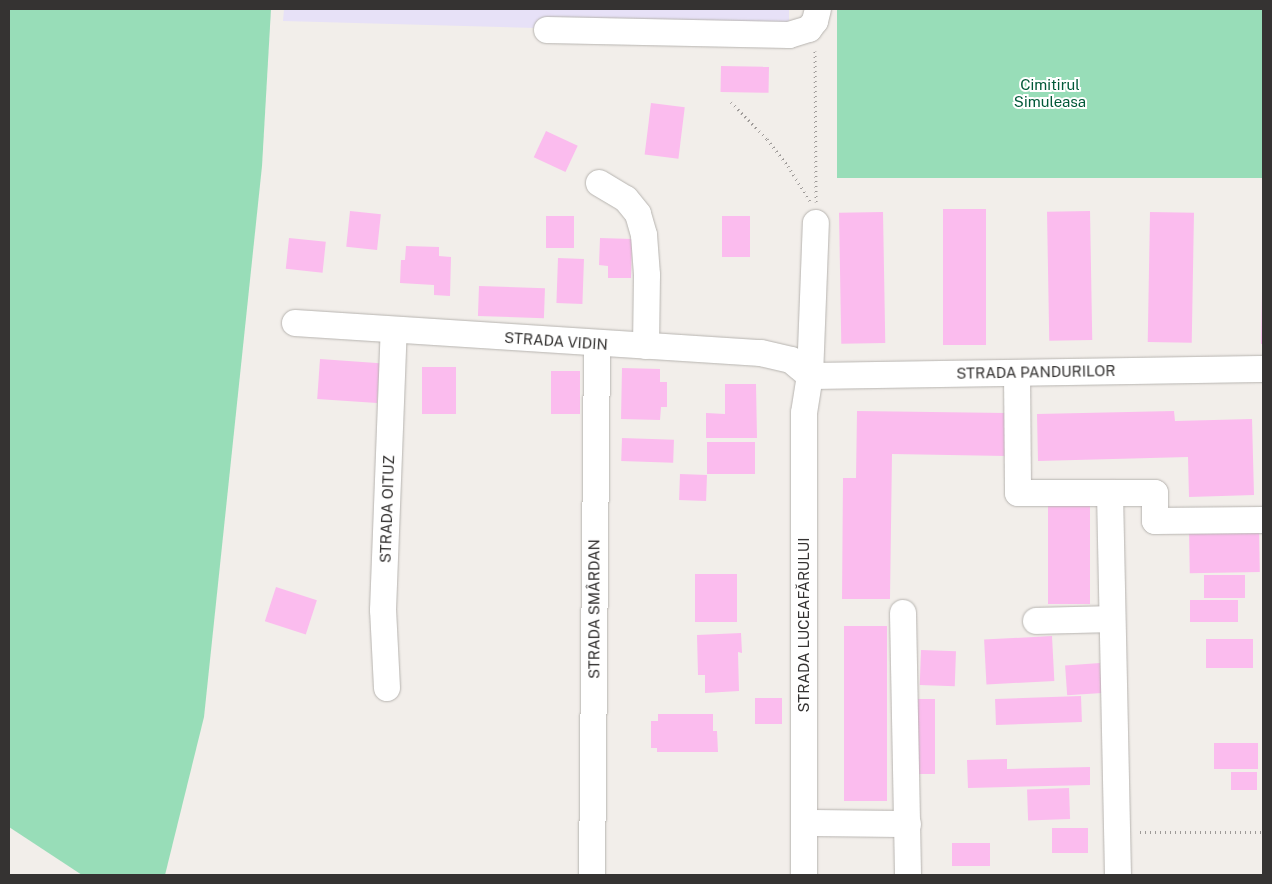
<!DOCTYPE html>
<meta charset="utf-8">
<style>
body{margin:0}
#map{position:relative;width:1272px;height:884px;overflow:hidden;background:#f2eeea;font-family:"Public Sans",sans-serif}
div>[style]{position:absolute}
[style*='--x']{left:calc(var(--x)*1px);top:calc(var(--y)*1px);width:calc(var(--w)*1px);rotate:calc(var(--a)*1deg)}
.industrial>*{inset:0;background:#e7e1f7}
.green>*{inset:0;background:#98ddb8;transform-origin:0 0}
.building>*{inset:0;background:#fbbcee;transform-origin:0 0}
.path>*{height:3px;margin-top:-1.5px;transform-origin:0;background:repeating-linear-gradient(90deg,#9e9a98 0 1px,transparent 0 5px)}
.roads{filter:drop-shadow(0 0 1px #b7b4b0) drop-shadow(0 0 1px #b7b4b0)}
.minor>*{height:26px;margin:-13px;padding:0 13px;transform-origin:13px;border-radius:13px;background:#fff}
span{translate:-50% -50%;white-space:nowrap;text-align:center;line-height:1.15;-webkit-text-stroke:4px #fff;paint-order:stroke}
.park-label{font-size:15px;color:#015838}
.street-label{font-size:15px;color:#353332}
.frame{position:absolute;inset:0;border:10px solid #353332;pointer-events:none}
</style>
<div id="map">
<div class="industrial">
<i style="clip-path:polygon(284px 9px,789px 9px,789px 35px,283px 21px)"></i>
</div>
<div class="green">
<i style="clip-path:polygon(9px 9px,271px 9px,262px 166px,204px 717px,165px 875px,82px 875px,9px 827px)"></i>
<i style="left:837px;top:9px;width:426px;height:169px"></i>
</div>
<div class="building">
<i style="left:721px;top:66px;width:48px;height:26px;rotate:1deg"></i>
<i style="left:651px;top:103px;width:34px;height:52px;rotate:7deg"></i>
<i style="left:546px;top:131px;width:35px;height:29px;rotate:25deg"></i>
<i style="left:943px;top:209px;width:43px;height:136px"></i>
<i style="left:350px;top:211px;width:31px;height:36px;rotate:6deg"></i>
<i style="left:1090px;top:211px;width:129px;height:43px;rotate:89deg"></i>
<i style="left:883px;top:212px;width:131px;height:44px;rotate:89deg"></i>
<i style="left:1150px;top:212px;width:44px;height:130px;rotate:1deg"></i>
<i style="left:546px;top:216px;width:28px;height:32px"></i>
<i style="left:722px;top:216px;width:28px;height:41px"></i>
<i style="left:289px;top:238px;width:37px;height:31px;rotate:6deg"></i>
<i style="clip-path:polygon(600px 238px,632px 239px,631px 278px,608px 278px,608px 266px,599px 265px)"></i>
<i style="clip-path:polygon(406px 246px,439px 247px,439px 256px,451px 257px,450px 296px,434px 295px,434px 285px,400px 283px,401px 260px,405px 260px)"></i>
<i style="left:558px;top:258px;width:26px;height:45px;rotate:2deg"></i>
<i style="left:479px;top:286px;width:66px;height:30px;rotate:2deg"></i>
<i style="clip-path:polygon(1262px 291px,1263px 291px,1263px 344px,1261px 344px)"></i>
<i style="left:320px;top:359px;width:60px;height:40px;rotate:4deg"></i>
<i style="left:422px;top:367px;width:34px;height:47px"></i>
<i style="clip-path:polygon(622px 368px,660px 369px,660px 382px,667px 382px,667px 407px,661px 407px,660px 420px,621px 419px)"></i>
<i style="left:551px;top:371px;width:29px;height:43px"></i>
<i style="clip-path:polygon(725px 384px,756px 384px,757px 438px,706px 438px,706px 413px,725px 414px)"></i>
<i style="clip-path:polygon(857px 411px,1006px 413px,1006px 456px,892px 454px,890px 599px,842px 599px,843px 478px,856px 478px)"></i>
<i style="clip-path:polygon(1174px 411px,1175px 421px,1252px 419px,1254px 495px,1189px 497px,1188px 457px,1038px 461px,1037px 414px)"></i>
<i style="left:622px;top:438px;width:52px;height:23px;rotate:2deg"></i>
<i style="left:707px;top:442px;width:48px;height:32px"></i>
<i style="left:680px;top:474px;width:27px;height:26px;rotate:2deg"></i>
<i style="left:1048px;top:503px;width:42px;height:101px"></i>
<i style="left:1259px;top:528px;width:44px;height:70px;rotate:89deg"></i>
<i style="left:695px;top:574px;width:42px;height:48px"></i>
<i style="left:1204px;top:575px;width:41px;height:23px"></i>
<i style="left:276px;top:587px;width:43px;height:36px;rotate:18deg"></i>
<i style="left:1190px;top:600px;width:48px;height:22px"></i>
<i style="left:844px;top:626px;width:43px;height:175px"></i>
<i style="clip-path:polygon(741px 633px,742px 653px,738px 652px,739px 691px,705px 693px,705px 675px,698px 675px,697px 635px)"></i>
<i style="left:1052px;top:636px;width:45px;height:68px;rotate:87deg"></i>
<i style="left:1206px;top:639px;width:47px;height:29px"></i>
<i style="left:921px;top:650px;width:35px;height:35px;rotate:2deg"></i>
<i style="left:1100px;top:663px;width:30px;height:35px;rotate:86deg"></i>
<i style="left:1081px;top:696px;width:26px;height:86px;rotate:88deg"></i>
<i style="left:755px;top:698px;width:27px;height:26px"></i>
<i style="left:913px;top:699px;width:22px;height:75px"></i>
<i style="clip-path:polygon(658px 714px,713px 714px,713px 731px,717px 731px,718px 752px,657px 752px,657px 748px,651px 748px,651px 721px,658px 721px)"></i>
<i style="left:1258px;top:743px;width:26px;height:44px;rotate:90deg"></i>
<i style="clip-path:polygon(1007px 759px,1007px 769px,1090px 767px,1090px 785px,968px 788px,967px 760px)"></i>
<i style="left:1231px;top:772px;width:26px;height:18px"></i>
<i style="left:1069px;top:788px;width:31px;height:42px;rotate:88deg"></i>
<i style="left:1052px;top:828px;width:36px;height:25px"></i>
<i style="left:990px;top:843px;width:23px;height:38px;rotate:90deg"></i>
</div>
<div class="path">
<i style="--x:815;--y:51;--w:151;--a:89.6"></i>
<i style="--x:731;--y:102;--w:52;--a:45.8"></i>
<i style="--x:767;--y:139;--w:34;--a:52"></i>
<i style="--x:788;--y:166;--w:41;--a:57.8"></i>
<i style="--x:1140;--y:832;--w:123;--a:0"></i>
</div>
<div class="roads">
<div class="minor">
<i style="--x:547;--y:30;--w:242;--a:1.2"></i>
<i style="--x:789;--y:35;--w:21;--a:-17"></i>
<i style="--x:809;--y:29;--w:10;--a:-53"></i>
<i style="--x:815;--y:21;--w:12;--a:-76"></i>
<i style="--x:599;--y:183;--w:31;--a:31"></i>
<i style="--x:626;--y:199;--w:19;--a:51"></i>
<i style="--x:638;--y:214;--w:22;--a:74"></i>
<i style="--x:644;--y:235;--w:40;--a:85.7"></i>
<i style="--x:647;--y:275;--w:71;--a:90.8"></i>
<i style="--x:295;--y:323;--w:467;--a:3.7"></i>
<i style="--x:761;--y:353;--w:31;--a:13"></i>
<i style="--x:791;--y:360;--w:25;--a:40"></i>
<i style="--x:1017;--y:373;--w:120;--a:89.5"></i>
<i style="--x:1018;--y:493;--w:137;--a:0"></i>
<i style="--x:1155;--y:493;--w:28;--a:90"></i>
<i style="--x:1155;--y:521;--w:108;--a:-0.5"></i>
<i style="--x:810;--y:376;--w:453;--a:-0.9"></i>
<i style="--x:1110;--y:493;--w:382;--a:88.8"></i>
<i style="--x:903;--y:613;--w:262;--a:88.9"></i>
<i style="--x:1036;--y:621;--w:76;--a:-1.5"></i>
<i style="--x:387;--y:688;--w:78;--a:-92.9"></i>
<i style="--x:383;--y:610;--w:280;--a:-87.8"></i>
<i style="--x:805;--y:823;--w:103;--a:0.6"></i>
<i style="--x:592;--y:875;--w:531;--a:-89.46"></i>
<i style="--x:804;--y:875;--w:462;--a:-90"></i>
<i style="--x:804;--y:413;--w:37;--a:-81"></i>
<i style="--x:810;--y:376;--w:153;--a:-87.8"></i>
</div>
</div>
<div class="park-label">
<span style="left:1050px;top:93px">Cimitirul<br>Simuleasa</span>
</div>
<div class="street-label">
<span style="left:556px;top:341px;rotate:4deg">STRADA VIDIN</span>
<span style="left:1036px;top:372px;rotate:-1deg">STRADA PANDURILOR</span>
<span style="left:387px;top:509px;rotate:-88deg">STRADA OITUZ</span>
<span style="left:594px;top:609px;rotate:-90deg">STRADA SMÂRDAN</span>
<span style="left:804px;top:625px;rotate:-90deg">STRADA LUCEAFĂRULUI</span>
</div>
<div class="frame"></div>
</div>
